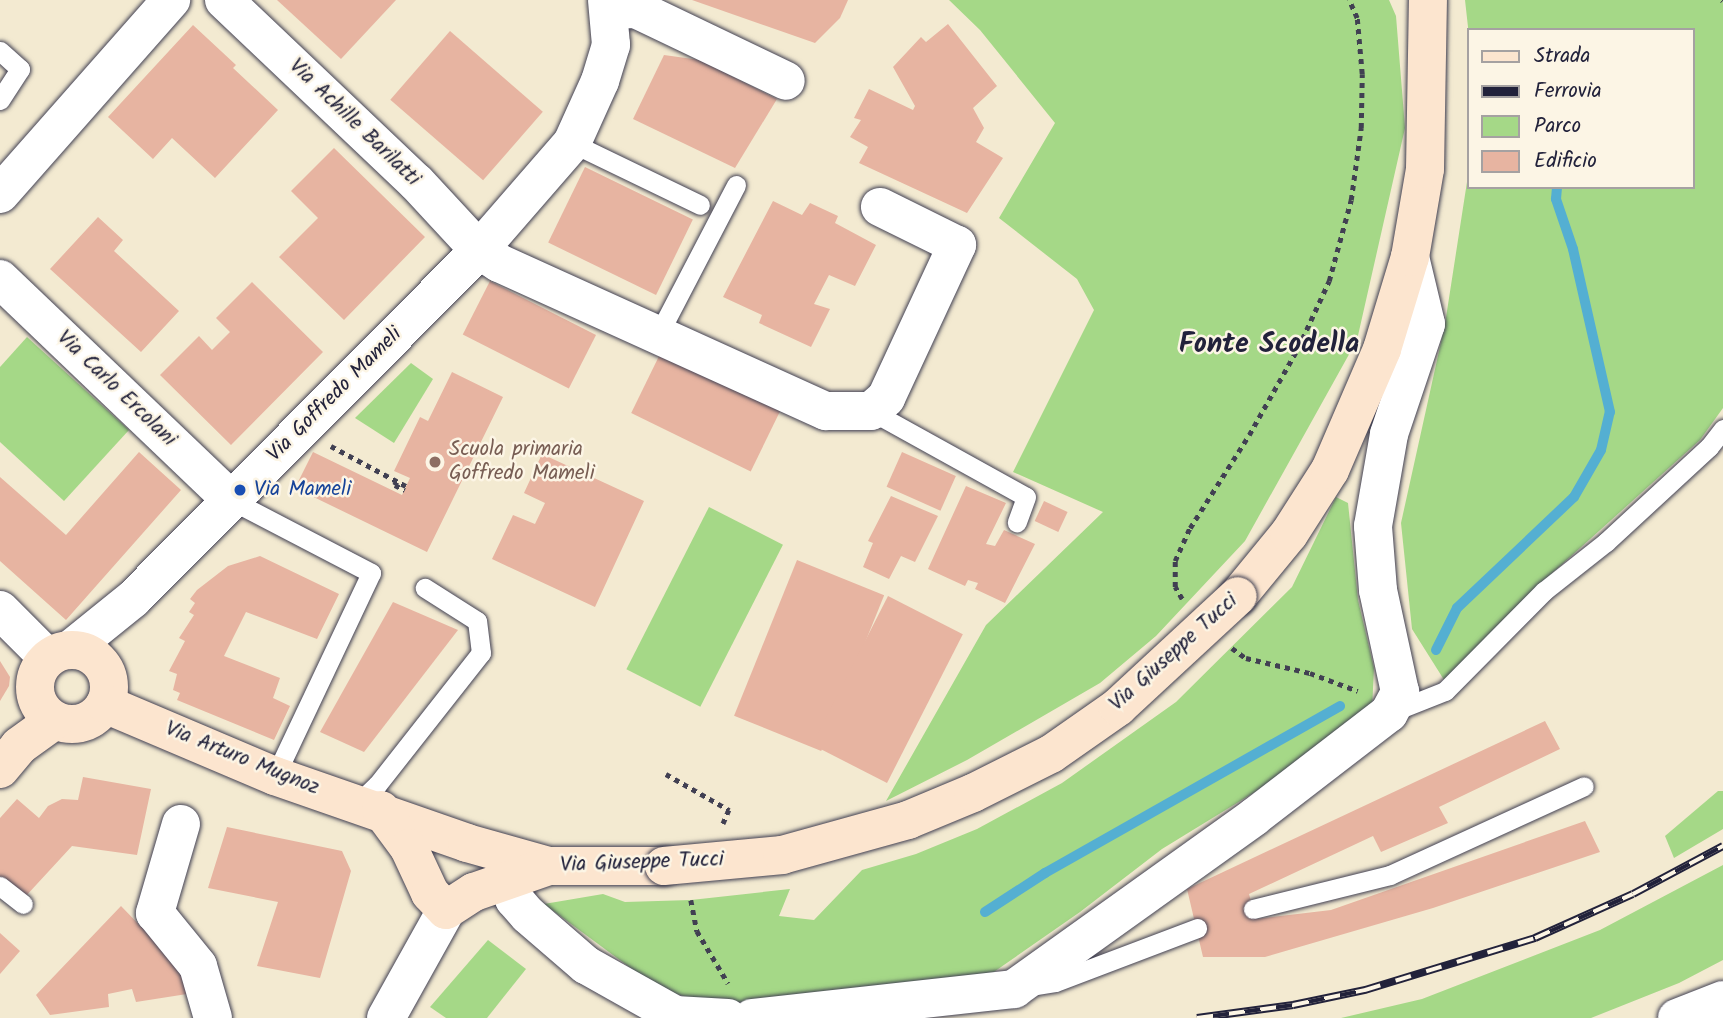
<!DOCTYPE html>
<style>
body{margin:0}
#map{position:relative;width:1723px;height:1018px;overflow:hidden;background:#f3ead1;font-family:Kalam,sans-serif}
div>[style]{position:absolute}
[style*='--x']{left:calc(var(--x)*1px);top:calc(var(--y)*1px);width:calc(var(--w)*1px);rotate:calc(var(--a)*1deg)}
.green>*{inset:0;background:#a5d887;transform-origin:0 0}
.stream>*{height:10px;margin:-5px;padding:0 5px;transform-origin:5px;border-radius:5px;background:#54afd2}
.building>*{inset:0;background:#e7b4a1;transform-origin:0 0}
.path>*{height:4.5px;margin-top:-2.25px;transform-origin:0;background:repeating-linear-gradient(90deg,#414052 0 5px,transparent 0 10px)}
.roads{filter:drop-shadow(0 0 2px #414052) drop-shadow(0 0 2px #414052)}
.service>*{height:19px;margin:-9.5px;padding:0 9.5px;transform-origin:9.5px;border-radius:9.5px;background:#fff}
.minor>*{height:38px;margin:-19px;padding:0 19px;transform-origin:19px;border-radius:19px;background:#fff}
.secondary>*{height:38px;margin:-19px;padding:0 19px;transform-origin:19px;border-radius:19px;background:#fce5cf}
.secondary>.ring{margin:-19px;padding:0;box-sizing:content-box;background:none;border:38px solid #fce5cf;border-radius:50%}
.rail>*{height:8px;margin-top:-4px;transform-origin:0;background:repeating-linear-gradient(90deg,#fcf5e5 0 16px,#22223b 0 32px);box-sizing:border-box;border-block:2px solid #22223b}
.bridges{filter:drop-shadow(0 0 2px #414052) drop-shadow(0 0 2px #414052)}
.secondary-bridge>*{height:38px;margin:-19px;padding:0 19px;transform-origin:19px;border-radius:19px;background:#fce5cf}
.dots>*{width:19px;height:19px;translate:-50% -50%;box-sizing:border-box;border:4px solid #fcf5e5;border-radius:50%}
span{translate:-50% -50%;white-space:nowrap;text-align:center;line-height:1.15;-webkit-text-stroke:5px #fcf5e5;paint-order:stroke}
.street-label{font-size:21px;color:#22223b}
.education-label{font-size:21px;color:#785e54}
.left{translate:0 -50%;text-align:left}
.transit-label{font-size:21px;color:#164399}
.district-label{font-size:28px;color:#22223b;font-weight:700}
.legend{position:absolute;left:1467px;top:28px;width:228px;height:161px;box-sizing:border-box;background:#fcf5e5;border:2px solid #a5a1a1;margin:0;padding:9px 12px;list-style:none;font-size:21px;color:#22223b}
.legend li{display:flex;align-items:center;gap:14px;height:35px}
.legend b{width:35px;border:2px solid #a5a1a1}
</style>
<div id="map">
<div class="green">
<i style="clip-path:polygon(949px 0,1389px 0,1396px 16px,1405px 128px,1357px 340px,1245px 541px,1156px 636px,1100px 683px,967px 760px,886px 801px,986px 625px,1103px 512px,1013px 472px,1094px 310px,1077px 279px,999px 218px,1055px 123px,980px 30px)"></i>
<i style="clip-path:polygon(1465px 0,1723px 0,1723px 408px,1700px 440px,1539px 585px,1446px 683px,1412px 629px,1401px 523px,1445px 324px,1469px 169px,1469px 187px,1693px 187px,1693px 30px,1469px 30px,1469px 36px)"></i>
<i style="clip-path:polygon(27px 337px,129px 430px,64px 501px,0 442px,0 367px)"></i>
<i style="clip-path:polygon(411px 363px,433px 379px,394px 443px,355px 418px)"></i>
<i style="clip-path:polygon(1336px 497px,1348px 503px,1358px 600px,1374px 668px,1372px 709px,1273px 781px,1162px 849px,1080px 912px,988px 976px,742px 1003px,687px 997px,659px 989px,544px 904px,603px 894px,625px 902px,691px 900px,790px 889px,779px 916px,814px 920px,862px 870px,916px 854px,977px 829px,1062px 783px,1176px 702px,1292px 587px)"></i>
<i style="left:709px;top:507px;width:83px;height:182px;rotate:27deg"></i>
<i style="clip-path:polygon(1718px 791px,1723px 791px,1723px 829px,1674px 858px,1665px 836px)"></i>
<i style="clip-path:polygon(1723px 865px,1723px 960px,1679px 983px,1591px 1018px,1341px 1018px,1422px 999px,1600px 930px)"></i>
<i style="clip-path:polygon(488px 940px,526px 969px,487px 1018px,446px 1018px,430px 1007px)"></i>
</div>
<div class="stream">
<i style="--x:1436;--y:650;--w:47;--a:-63.4"></i>
<i style="--x:1457;--y:608;--w:161;--a:-43.5"></i>
<i style="--x:1574;--y:497;--w:54;--a:-60.1"></i>
<i style="--x:1601;--y:450;--w:39;--a:-77"></i>
<i style="--x:1610;--y:412;--w:167;--a:-102.8"></i>
<i style="--x:1573;--y:249;--w:53;--a:-108.8"></i>
<i style="--x:1556;--y:199;--w:12;--a:-85"></i>
<i style="--x:985;--y:912;--w:72;--a:-33"></i>
<i style="--x:1045;--y:873;--w:339;--a:-29.5"></i>
</div>
<div class="building">
<i style="clip-path:polygon(277px 0,396px 0,341px 59px)"></i>
<i style="clip-path:polygon(692px 0,848px 0,840px 18px,815px 43px)"></i>
<i style="clip-path:polygon(948px 24px,997px 86px,973px 108px,984px 128px,976px 142px,1003px 158px,967px 213px,859px 163px,868px 147px,850px 137px,861px 120px,854px 118px,869px 89px,913px 110px,915px 106px,893px 67px,921px 37px,926px 42px)"></i>
<i style="clip-path:polygon(193px 25px,236px 65px,233px 68px,278px 110px,215px 178px,172px 138px,153px 159px,108px 117px)"></i>
<i style="left:450px;top:31px;width:123px;height:91px;rotate:41deg"></i>
<i style="clip-path:polygon(664px 55px,700px 60px,777px 99px,735px 168px,633px 119px)"></i>
<i style="clip-path:polygon(334px 148px,425px 237px,344px 320px,279px 257px,318px 218px,291px 191px)"></i>
<i style="left:585px;top:167px;width:120px;height:84px;rotate:26deg"></i>
<i style="clip-path:polygon(773px 201px,802px 215px,810px 203px,838px 216px,835px 223px,876px 245px,855px 286px,829px 275px,814px 304px,830px 309px,811px 347px,759px 323px,762px 315px,723px 297px)"></i>
<i style="clip-path:polygon(98px 217px,123px 240px,114px 251px,179px 311px,141px 352px,50px 269px)"></i>
<i style="left:490px;top:281px;width:119px;height:60px;rotate:27deg"></i>
<i style="clip-path:polygon(252px 282px,323px 352px,231px 445px,160px 375px,199px 336px,212px 350px,230px 332px,216px 318px)"></i>
<i style="left:661px;top:352px;width:133px;height:68px;rotate:26deg"></i>
<i style="clip-path:polygon(452px 372px,503px 397px,427px 552px,295px 488px,313px 452px,402px 495px,410px 478px,394px 471px,420px 417px,428px 421px)"></i>
<i style="clip-path:polygon(139px 452px,181px 490px,66px 620px,0 561px,0 477px,66px 535px)"></i>
<i style="left:902px;top:452px;width:59px;height:38px;rotate:24deg"></i>
<i style="clip-path:polygon(542px 454px,644px 501px,595px 607px,492px 559px,513px 515px,535px 524px,545px 503px,524px 493px)"></i>
<i style="clip-path:polygon(966px 486px,1006px 503px,986px 544px,995px 546px,1004px 530px,1035px 544px,1005px 603px,975px 589px,978px 583px,968px 580px,965px 586px,928px 569px)"></i>
<i style="clip-path:polygon(891px 496px,938px 516px,915px 562px,901px 556px,889px 579px,863px 567px,873px 543px,868px 541px)"></i>
<i style="left:1044px;top:501px;width:26px;height:22px;rotate:25deg"></i>
<i style="clip-path:polygon(260px 556px,339px 594px,317px 639px,246px 612px,224px 656px,280px 678px,273px 698px,290px 706px,274px 740px,177px 700px,180px 693px,173px 690px,177px 674px,169px 671px,185px 641px,179px 638px,194px 615px,189px 612px,195px 603px,190px 599px,197px 590px,228px 566px)"></i>
<i style="left:797px;top:560px;width:94px;height:168px;rotate:22deg"></i>
<i style="left:888px;top:596px;width:84px;height:167px;rotate:27deg"></i>
<i style="clip-path:polygon(393px 602px,458px 630px,364px 752px,320px 732px)"></i>
<i style="clip-path:polygon(0 661px,10px 677px,9px 686px,0 701px)"></i>
<i style="clip-path:polygon(1545px 721px,1560px 749px,1439px 807px,1448px 823px,1381px 852px,1373px 836px,1249px 894px,1256px 919px,1331px 910px,1585px 821px,1600px 852px,1433px 908px,1265px 957px,1203px 957px,1187px 889px)"></i>
<i style="clip-path:polygon(83px 777px,151px 789px,137px 855px,72px 846px,25px 897px,0 876px,0 818px,17px 799px,39px 818px,48px 806px,62px 799px,78px 800px)"></i>
<i style="clip-path:polygon(227px 827px,342px 851px,351px 871px,320px 978px,257px 966px,278px 902px,208px 888px)"></i>
<i style="clip-path:polygon(121px 906px,182px 969px,187px 994px,136px 1002px,132px 989px,108px 994px,109px 1007px,50px 1015px,36px 995px)"></i>
<i style="clip-path:polygon(0 933px,20px 951px,0 974px)"></i>
</div>
<div class="path">
<i style="--x:1722;--y:0;--w:1;--a:45"></i>
<i style="--x:331;--y:446;--w:85;--a:28.1"></i>
<i style="--x:397;--y:482;--w:4;--a:124"></i>
<i style="--x:395;--y:485;--w:11;--a:27"></i>
<i style="--x:1182;--y:599;--w:14;--a:-120"></i>
<i style="--x:1175;--y:587;--w:26;--a:-90"></i>
<i style="--x:1175;--y:561;--w:36;--a:-66"></i>
<i style="--x:1190;--y:528;--w:110;--a:-57.6"></i>
<i style="--x:1249;--y:435;--w:100;--a:-60.6"></i>
<i style="--x:1298;--y:348;--w:74;--a:-65.2"></i>
<i style="--x:1329;--y:281;--w:84;--a:-74.8"></i>
<i style="--x:1351;--y:200;--w:73;--a:-82.1"></i>
<i style="--x:1361;--y:128;--w:54;--a:-88.9"></i>
<i style="--x:1362;--y:74;--w:56;--a:-95.1"></i>
<i style="--x:1357;--y:18;--w:20;--a:-114"></i>
<i style="--x:1232;--y:648;--w:17;--a:36"></i>
<i style="--x:1246;--y:658;--w:66;--a:13.2"></i>
<i style="--x:1310;--y:673;--w:51;--a:20.6"></i>
<i style="--x:666;--y:774;--w:73;--a:29.7"></i>
<i style="--x:729;--y:810;--w:15;--a:113"></i>
<i style="--x:691;--y:900;--w:32;--a:79"></i>
<i style="--x:697;--y:931;--w:61;--a:59.2"></i>
</div>
<div class="roads">
<div class="service">
<i style="--x:0;--y:51;--w:27;--a:42"></i>
<i style="--x:20;--y:69;--w:37;--a:123"></i>
<i style="--x:572;--y:143;--w:142;--a:25.8"></i>
<i style="--x:658;--y:335;--w:169;--a:-62.5"></i>
<i style="--x:871;--y:411;--w:177;--a:29"></i>
<i style="--x:1026;--y:497;--w:27;--a:110"></i>
<i style="--x:231;--y:500;--w:158;--a:27.5"></i>
<i style="--x:371;--y:573;--w:225;--a:115.3"></i>
<i style="--x:1392;--y:712;--w:57;--a:-21.6"></i>
<i style="--x:1445;--y:691;--w:141;--a:-45.3"></i>
<i style="--x:1544;--y:591;--w:79;--a:-38.3"></i>
<i style="--x:1606;--y:542;--w:140;--a:-42.7"></i>
<i style="--x:1709;--y:447;--w:23;--a:-52"></i>
<i style="--x:357;--y:804;--w:28;--a:-44"></i>
<i style="--x:377;--y:785;--w:168;--a:-51.8"></i>
<i style="--x:481;--y:653;--w:32;--a:-97"></i>
<i style="--x:477;--y:621;--w:62;--a:-147.6"></i>
<i style="--x:0;--y:886;--w:29;--a:38"></i>
<i style="--x:1253;--y:909;--w:141;--a:-13.9"></i>
<i style="--x:1390;--y:875;--w:213;--a:-24.6"></i>
<i style="--x:1036;--y:985;--w:19;--a:-9"></i>
<i style="--x:1055;--y:982;--w:152;--a:-20.8"></i>
</div>
<div class="minor">
<i style="--x:224;--y:0;--w:265;--a:43.5"></i>
<i style="--x:416;--y:182;--w:93;--a:47.2"></i>
<i style="--x:479;--y:250;--w:24;--a:33"></i>
<i style="--x:499;--y:263;--w:359;--a:24.4"></i>
<i style="--x:826;--y:411;--w:45;--a:0"></i>
<i style="--x:871;--y:411;--w:20;--a:-41"></i>
<i style="--x:886;--y:398;--w:169;--a:-65.1"></i>
<i style="--x:957;--y:245;--w:86;--a:-153.7"></i>
<i style="--x:610;--y:10;--w:26;--a:-2"></i>
<i style="--x:636;--y:9;--w:166;--a:25.6"></i>
<i style="--x:0;--y:194;--w:259;--a:-48.6"></i>
<i style="--x:0;--y:279;--w:320;--a:43.7"></i>
<i style="--x:0;--y:610;--w:68;--a:45"></i>
<i style="--x:71;--y:649;--w:80;--a:-38.9"></i>
<i style="--x:133;--y:599;--w:491;--a:-45.2"></i>
<i style="--x:479;--y:250;--w:142;--a:-49"></i>
<i style="--x:572;--y:143;--w:68;--a:-65.7"></i>
<i style="--x:600;--y:81;--w:38;--a:-73"></i>
<i style="--x:611;--y:45;--w:45;--a:-95.1"></i>
<i style="--x:181;--y:824;--w:93;--a:106.3"></i>
<i style="--x:155;--y:913;--w:68;--a:50.9"></i>
<i style="--x:198;--y:966;--w:54;--a:73.9"></i>
<i style="--x:506;--y:879;--w:22;--a:68"></i>
<i style="--x:514;--y:899;--w:21;--a:49"></i>
<i style="--x:528;--y:915;--w:77;--a:40.8"></i>
<i style="--x:586;--y:965;--w:102;--a:29.3"></i>
<i style="--x:675;--y:1015;--w:53;--a:3.2"></i>
<i style="--x:386;--y:1018;--w:124;--a:-60.9"></i>
<i style="--x:752;--y:1018;--w:264;--a:-6.3"></i>
<i style="--x:1014;--y:989;--w:295;--a:-35.6"></i>
<i style="--x:1254;--y:817;--w:170;--a:-37.6"></i>
<i style="--x:1389;--y:713;--w:24;--a:-62"></i>
<i style="--x:1400;--y:692;--w:104;--a:-102.2"></i>
<i style="--x:1378;--y:590;--w:64;--a:-94.5"></i>
<i style="--x:1373;--y:526;--w:93;--a:-80.1"></i>
<i style="--x:1389;--y:434;--w:116;--a:-71.4"></i>
<i style="--x:1426;--y:324;--w:69;--a:-103.4"></i>
<i style="--x:1677;--y:1018;--w:49;--a:-21.4"></i>
</div>
<div class="secondary">
<i style="--x:1238;--y:596;--w:80;--a:-50.6"></i>
<i style="--x:1289;--y:534;--w:76;--a:-57.4"></i>
<i style="--x:1330;--y:470;--w:132;--a:-66.7"></i>
<i style="--x:1382;--y:349;--w:96;--a:-73.1"></i>
<i style="--x:1410;--y:257;--w:89;--a:-80.3"></i>
<i style="--x:1425;--y:169;--w:169;--a:-89"></i>
<i class="ring" style="left:35px;top:650px;width:36px;height:36px"></i>
<i style="--x:105;--y:704;--w:185;--a:23"></i>
<i style="--x:275;--y:776;--w:203;--a:19.2"></i>
<i style="--x:467;--y:843;--w:85;--a:15.7"></i>
<i style="--x:549;--y:866;--w:115;--a:0"></i>
<i style="--x:0;--y:769;--w:30;--a:-50"></i>
<i style="--x:19;--y:746;--w:44;--a:-35.8"></i>
<i style="--x:381;--y:810;--w:47;--a:53.6"></i>
<i style="--x:409;--y:848;--w:50;--a:65"></i>
<i style="--x:430;--y:893;--w:23;--a:47"></i>
<i style="--x:446;--y:910;--w:33;--a:-33"></i>
<i style="--x:474;--y:892;--w:79;--a:-19.1"></i>
</div>
</div>
<div class="rail">
<i style="--x:1197;--y:1018;--w:97;--a:-7.7"></i>
<i style="--x:1293;--y:1005;--w:74;--a:-11.8"></i>
<i style="--x:1365;--y:990;--w:178;--a:-17"></i>
<i style="--x:1535;--y:938;--w:107;--a:-24.2"></i>
<i style="--x:1633;--y:894;--w:102;--a:-28.1"></i>
</div>
<div class="bridges">
<div class="secondary-bridge">
<i style="--x:664;--y:866;--w:119;--a:-5.3"></i>
<i style="--x:782;--y:855;--w:131;--a:-15.5"></i>
<i style="--x:908;--y:820;--w:70;--a:-22.6"></i>
<i style="--x:973;--y:793;--w:87;--a:-26.6"></i>
<i style="--x:1051;--y:754;--w:82;--a:-35"></i>
<i style="--x:1118;--y:707;--w:163;--a:-42.8"></i>
</div>
</div>
<div class="dots">
<i style="left:435px;top:462px;background:#8d6e63"></i>
<i style="left:240px;top:490px;background:#1a4fb4"></i>
</div>
<div class="street-label">
<span style="left:354px;top:123px;rotate:44deg">Via Achille Barilatti</span>
<span style="left:116px;top:389px;rotate:44deg">Via Carlo Ercolani</span>
<span style="left:335px;top:395px;rotate:-45deg">Via Goffredo Mameli</span>
<span style="left:1174px;top:653px;rotate:-42deg">Via Giuseppe Tucci</span>
<span style="left:242px;top:759px;rotate:22deg">Via Arturo Mugnoz</span>
<span style="left:642px;top:863px;rotate:-2deg">Via Giuseppe Tucci</span>
</div>
<div class="education-label">
<span class="left" style="left:449px;top:462px">Scuola primaria<br>Goffredo Mameli</span>
</div>
<div class="transit-label">
<span class="left" style="left:254px;top:490px">Via Mameli</span>
</div>
<div class="district-label">
<span style="left:1269px;top:345px">Fonte Scodella</span>
</div>
<ul class="legend">
<li><b style="height:9px;background:#fce5cf"></b>Strada</li>
<li><b style="height:9px;background:#22223b"></b>Ferrovia</li>
<li><b style="height:19px;background:#a5d887"></b>Parco</li>
<li><b style="height:19px;background:#e7b4a1"></b>Edificio</li>
</ul>
</div>
